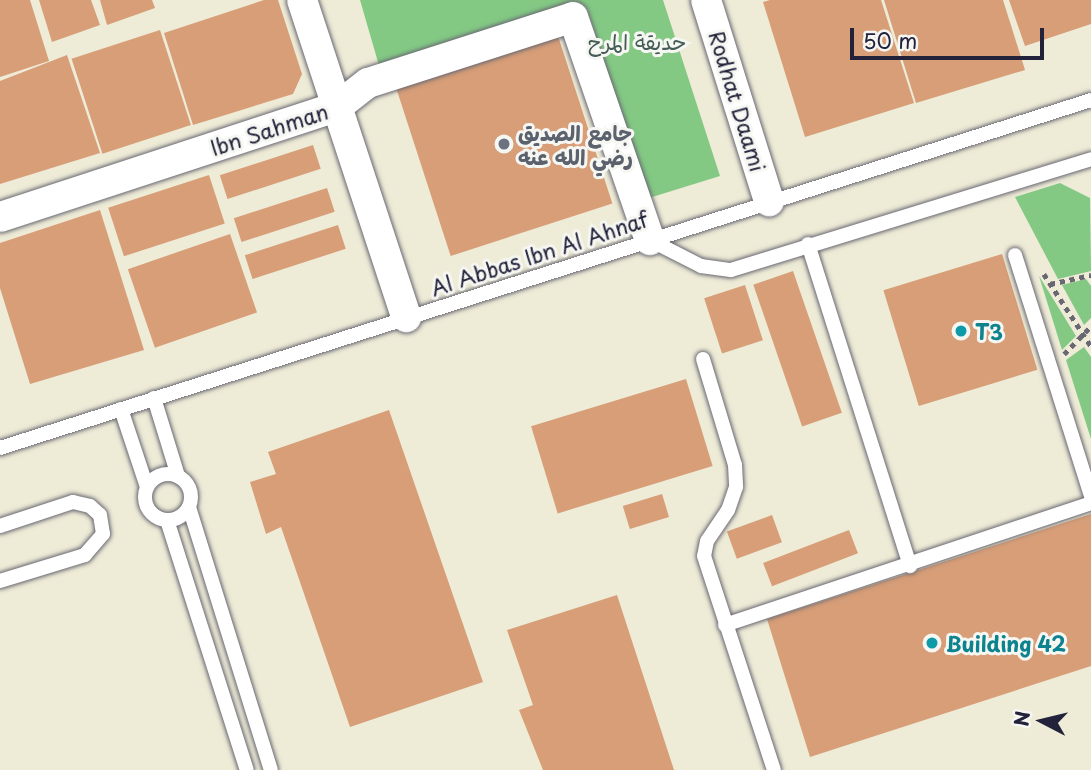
<!DOCTYPE html>
<meta charset="utf-8">
<style>
body{margin:0}
#map{position:relative;width:1091px;height:770px;overflow:hidden;background:#eeebd7;font-family:"Playpen Sans","Playpen Sans Arabic",sans-serif}
div>[style]{position:absolute}
[style*='--x']{left:calc(var(--x)*1px);top:calc(var(--y)*1px);width:calc(var(--w)*1px);rotate:calc(var(--a)*1deg)}
.green>*{inset:0;background:#83c984}
.building>*{inset:0;background:#d79e78;transform-origin:0 0}
.path>*{height:4.5px;margin-top:-2.25px;transform-origin:0;background:repeating-linear-gradient(90deg,#696872 0 5px,transparent 0 10px)}
.roads{filter:drop-shadow(0 0 2px #696872) drop-shadow(0 0 2px #696872)}
.lane>*{height:14px;margin:-7px;padding:0 7px;transform-origin:7px;border-radius:7px;background:#fff}
.lane>.ring{margin:-7px;padding:0;box-sizing:content-box;background:none;border:14px solid #fff;border-radius:50%}
.street>*{height:30px;margin:-15px;padding:0 15px;transform-origin:15px;border-radius:15px;background:#fff}
.dots>*{width:19px;height:19px;translate:-50% -50%;box-sizing:border-box;border:4px solid #f6f6f2;border-radius:50%}
span{translate:-50% -50%;white-space:nowrap;text-align:center;line-height:1.15;-webkit-text-stroke:6px #f6f6f2;paint-order:stroke}
.park-label{font-size:21px;color:#445c55}
.street-label{font-size:21px;color:#22223b}
.worship-label{font-size:21px;color:#5b616d;font-weight:700}
.left{translate:0 -50%;text-align:left}
.culture-label{font-size:21px;color:#0d838f;font-weight:700}
.north{position:absolute;left:1007px;top:686px;width:70px;height:70px;-webkit-text-stroke:5px #f6f6f2;paint-order:stroke;rotate:277deg;font-size:19px;font-weight:700;line-height:28px;text-align:center;color:#22223b}
.north::after{content:'';display:block;margin:auto;width:24px;height:32px;background:#22223b;clip-path:polygon(50% 0,100% 100%,50% 72%,0 100%)}
.scale{position:absolute;left:850px;top:28px;width:194px;height:32px;box-sizing:border-box;border:4px solid #22223b;border-top:0;padding-left:9px;font-size:21px;line-height:24px;white-space:nowrap;color:#22223b;-webkit-text-stroke:5px #f6f6f2;paint-order:stroke}
</style>
<div id="map">
<div class="green">
<i style="clip-path:polygon(360px 0,663px 0,720px 176px,649px 198px,587px 9px,570px 7px,380px 69px)"></i>
<i style="clip-path:polygon(1060px 183px,1090px 198px,1091px 271px,1058px 279px,1015px 197px)"></i>
<i style="clip-path:polygon(1039px 276px,1076px 336px,1062px 350px)"></i>
<i style="clip-path:polygon(1086px 279px,1091px 286px,1091px 318px,1084px 325px,1062px 285px)"></i>
<i style="clip-path:polygon(1084px 347px,1091px 357px,1091px 439px,1066px 360px)"></i>
</div>
<div class="building">
<i style="clip-path:polygon(0 0,30px 0,49px 61px,0 77px)"></i>
<i style="clip-path:polygon(39px 0,91px 0,100px 25px,52px 42px)"></i>
<i style="clip-path:polygon(100px 0,152px 0,155px 8px,107px 25px)"></i>
<i style="clip-path:polygon(264px 0,278px 0,302px 74px,293px 94px,193px 125px,164px 33px)"></i>
<i style="clip-path:polygon(770px 0,881px 0,914px 103px,805px 137px,763px 2px)"></i>
<i style="clip-path:polygon(884px 0,1003px 0,1025px 70px,916px 103px)"></i>
<i style="clip-path:polygon(1009px 0,1091px 0,1091px 24px,1025px 46px)"></i>
<i style="left:160px;top:30px;width:100px;height:93px;rotate:72deg"></i>
<i style="left:558px;top:36px;width:176px;height:170px;rotate:72deg"></i>
<i style="clip-path:polygon(67px 55px,100px 153px,0 184px,0 81px)"></i>
<i style="left:313px;top:145px;width:25px;height:98px;rotate:72deg"></i>
<i style="left:209px;top:175px;width:51px;height:106px;rotate:72deg"></i>
<i style="left:327px;top:188px;width:25px;height:98px;rotate:72deg"></i>
<i style="clip-path:polygon(100px 210px,144px 350px,30px 384px,0 288px,0 243px)"></i>
<i style="left:338px;top:225px;width:25px;height:98px;rotate:72deg"></i>
<i style="left:230px;top:234px;width:83px;height:108px;rotate:71deg"></i>
<i style="left:1002px;top:254px;width:121px;height:124px;rotate:73deg"></i>
<i style="left:793px;top:271px;width:150px;height:42px;rotate:71deg"></i>
<i style="left:745px;top:285px;width:58px;height:43px;rotate:72deg"></i>
<i style="left:686px;top:379px;width:91px;height:162px;rotate:73deg"></i>
<i style="clip-path:polygon(389px 410px,483px 682px,350px 727px,281px 527px,266px 534px,250px 482px,276px 474px,268px 452px)"></i>
<i style="left:662px;top:494px;width:24px;height:41px;rotate:73deg"></i>
<i style="clip-path:polygon(1091px 514px,1091px 666px,810px 757px,767px 619px)"></i>
<i style="left:772px;top:515px;width:29px;height:48px;rotate:70deg"></i>
<i style="left:849px;top:530px;width:25px;height:92px;rotate:69deg"></i>
<i style="clip-path:polygon(617px 595px,674px 770px,543px 770px,519px 710px,533px 705px,507px 630px)"></i>
</div>
<div class="path">
<i style="--x:1044;--y:274;--w:86;--a:56.9"></i>
<i style="--x:1050;--y:284;--w:42;--a:-12.4"></i>
<i style="--x:1064;--y:354;--w:39;--a:-46"></i>
</div>
<div class="roads">
<div class="lane">
<i style="--x:650;--y:240;--w:57;--a:27"></i>
<i style="--x:701;--y:266;--w:30;--a:8"></i>
<i style="--x:731;--y:270;--w:377;--a:-17.1"></i>
<i style="--x:808;--y:244;--w:338;--a:72.4"></i>
<i style="--x:1015;--y:255;--w:253;--a:72.5"></i>
<i style="--x:703;--y:359;--w:111;--a:73.2"></i>
<i style="--x:735;--y:465;--w:22;--a:87"></i>
<i style="--x:736;--y:487;--w:24;--a:109"></i>
<i style="--x:728;--y:510;--w:37;--a:124"></i>
<i style="--x:707;--y:541;--w:15;--a:101"></i>
<i style="--x:704;--y:556;--w:225;--a:71.9"></i>
<i style="--x:154;--y:398;--w:82;--a:72.9"></i>
<i style="--x:121;--y:409;--w:82;--a:71.6"></i>
<i style="--x:0;--y:448;--w:1145;--a:-17.69"></i>
<i class="ring" style="left:145px;top:474px;width:32px;height:32px"></i>
<i style="--x:189;--y:507;--w:275;--a:72.7"></i>
<i style="--x:167;--y:520;--w:262;--a:72.3"></i>
<i style="--x:0;--y:526;--w:77;--a:-18.2"></i>
<i style="--x:73;--y:502;--w:17;--a:13"></i>
<i style="--x:90;--y:506;--w:13;--a:42"></i>
<i style="--x:100;--y:515;--w:19;--a:81"></i>
<i style="--x:103;--y:534;--w:28;--a:131"></i>
<i style="--x:85;--y:555;--w:89;--a:163"></i>
<i style="--x:725;--y:625;--w:386;--a:-18.4"></i>
</div>
<div class="street">
<i style="--x:302;--y:0;--w:334;--a:71.8"></i>
<i style="--x:706;--y:0;--w:211;--a:72.6"></i>
<i style="--x:0;--y:217;--w:354;--a:-18.1"></i>
<i style="--x:337;--y:107;--w:39;--a:-38"></i>
<i style="--x:368;--y:83;--w:215;--a:-17.8"></i>
<i style="--x:573;--y:17;--w:236;--a:71"></i>
</div>
</div>
<div class="dots">
<i style="left:504px;top:144px;background:#6b7280"></i>
<i style="left:961px;top:331px;background:#0f9aa8"></i>
<i style="left:932px;top:643px;background:#0f9aa8"></i>
</div>
<div class="park-label">
<span style="left:637px;top:41px">حديقة المرح</span>
</div>
<div class="street-label">
<span style="left:738px;top:101px;rotate:73deg">Rodhat Daami</span>
<span style="left:269px;top:129px;rotate:-18deg">Ibn Sahman</span>
<span style="left:539px;top:253px;rotate:-18deg">Al Abbas Ibn Al Ahnaf</span>
</div>
<div class="worship-label">
<span class="left" style="left:518px;top:144px">جامع الصديق<br>رضي الله عنه</span>
</div>
<div class="culture-label">
<span class="left" style="left:975px;top:331px">T3</span>
<span class="left" style="left:946px;top:643px">Building 42</span>
</div>
<div class="north">N</div>
<div class="scale">50 m</div>
</div>
